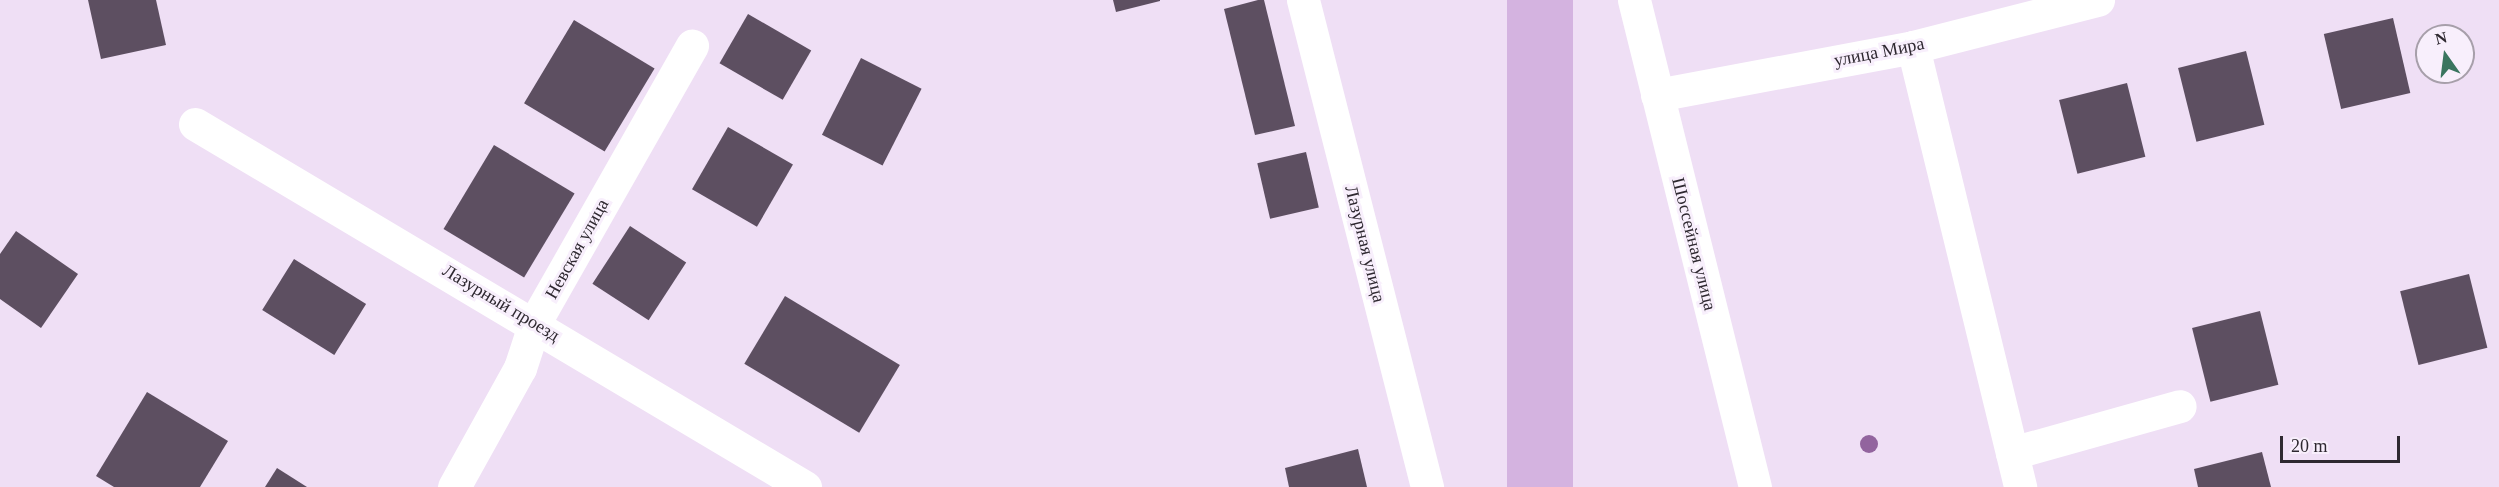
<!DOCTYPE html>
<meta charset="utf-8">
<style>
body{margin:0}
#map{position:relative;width:2499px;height:487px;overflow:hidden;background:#efdff5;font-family:Georgia,serif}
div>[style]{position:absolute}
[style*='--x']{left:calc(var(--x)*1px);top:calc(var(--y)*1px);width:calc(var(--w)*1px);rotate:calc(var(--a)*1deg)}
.green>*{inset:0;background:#d4b3e0;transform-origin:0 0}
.building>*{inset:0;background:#5d4f61;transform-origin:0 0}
.minor>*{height:33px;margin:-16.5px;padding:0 16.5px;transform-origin:16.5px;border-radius:16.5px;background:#fff}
.major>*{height:33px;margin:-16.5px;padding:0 16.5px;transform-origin:16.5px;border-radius:16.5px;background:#fff}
.trees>*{width:18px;height:18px;margin:-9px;border-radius:50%;background:#92649e}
span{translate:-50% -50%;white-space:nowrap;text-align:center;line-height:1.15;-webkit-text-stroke:6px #f8effc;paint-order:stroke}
.street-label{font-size:18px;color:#2e2830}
.north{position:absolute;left:2415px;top:24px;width:60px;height:60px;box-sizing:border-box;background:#f8effc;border:2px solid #a79faa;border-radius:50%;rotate:346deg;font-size:16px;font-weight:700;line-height:24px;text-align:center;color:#2e2830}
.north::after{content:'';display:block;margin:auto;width:21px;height:27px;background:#3a755f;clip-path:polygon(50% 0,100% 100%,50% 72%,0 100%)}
.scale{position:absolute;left:2280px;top:436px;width:120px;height:27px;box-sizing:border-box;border:3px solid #2e2830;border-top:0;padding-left:8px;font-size:18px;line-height:21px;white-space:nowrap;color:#2e2830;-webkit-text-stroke:4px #f8effc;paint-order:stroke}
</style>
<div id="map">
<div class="green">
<i style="left:1507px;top:0;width:66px;height:504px"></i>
</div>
<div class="building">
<i style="clip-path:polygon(88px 0,156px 0,166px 45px,101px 59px)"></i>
<i style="clip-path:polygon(1113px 0,1160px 0,1160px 1px,1116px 12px)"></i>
<i style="clip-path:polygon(1258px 0,1264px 0,1295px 126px,1255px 135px,1224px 9px)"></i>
<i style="left:748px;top:14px;width:73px;height:57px;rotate:30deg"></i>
<i style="left:2393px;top:18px;width:77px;height:71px;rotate:77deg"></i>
<i style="left:574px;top:20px;width:94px;height:97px;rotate:31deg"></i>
<i style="left:2246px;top:51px;width:76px;height:70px;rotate:76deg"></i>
<i style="left:861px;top:58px;width:68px;height:86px;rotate:27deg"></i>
<i style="left:2127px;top:83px;width:76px;height:70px;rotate:76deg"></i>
<i style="left:728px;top:127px;width:75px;height:72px;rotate:30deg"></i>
<i style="left:494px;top:145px;width:94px;height:98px;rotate:31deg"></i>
<i style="left:1306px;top:152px;width:57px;height:50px;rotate:77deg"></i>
<i style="left:630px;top:226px;width:67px;height:69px;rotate:33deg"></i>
<i style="clip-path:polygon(16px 231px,78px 274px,41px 328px,0 299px,0 254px)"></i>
<i style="left:294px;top:259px;width:85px;height:60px;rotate:32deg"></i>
<i style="left:2469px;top:274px;width:76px;height:71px;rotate:76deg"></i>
<i style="left:785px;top:296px;width:134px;height:79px;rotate:31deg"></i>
<i style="left:2260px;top:311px;width:76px;height:70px;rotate:76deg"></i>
<i style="clip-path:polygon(147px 392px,228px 441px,200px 487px,114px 487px,96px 476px)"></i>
<i style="clip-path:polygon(1358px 449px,1367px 487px,1289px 487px,1285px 468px)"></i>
<i style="clip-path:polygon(2262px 452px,2271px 487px,2198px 487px,2194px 469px)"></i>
<i style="clip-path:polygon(277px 468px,307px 487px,265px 487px)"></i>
</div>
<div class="minor">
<i style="--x:1303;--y:0;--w:503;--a:75.71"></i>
<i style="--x:1913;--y:47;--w:453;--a:76.3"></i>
<i style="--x:1657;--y:95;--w:260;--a:-10.6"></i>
<i style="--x:1913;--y:47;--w:191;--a:-14.3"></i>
<i style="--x:195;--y:124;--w:710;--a:30.76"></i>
<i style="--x:2012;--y:453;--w:174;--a:-15.6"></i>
<i style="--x:454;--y:487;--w:136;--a:-61"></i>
<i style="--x:520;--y:368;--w:48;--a:-71.9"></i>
<i style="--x:535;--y:322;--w:318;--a:-60.4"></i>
</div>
<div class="major">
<i style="--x:1634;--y:0;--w:502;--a:76.05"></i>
</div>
<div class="trees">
<i style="left:1869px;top:444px"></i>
</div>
<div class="street-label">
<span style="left:1879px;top:52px;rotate:-11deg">улица Мира</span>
<span style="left:1365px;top:244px;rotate:76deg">Лазурная улица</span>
<span style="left:1694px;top:244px;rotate:76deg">Шоссейная улица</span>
<span style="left:577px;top:249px;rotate:-61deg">Невская улица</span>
<span style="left:501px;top:303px;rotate:31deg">Лазурный проезд</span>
</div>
<div class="north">N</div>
<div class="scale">20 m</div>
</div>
